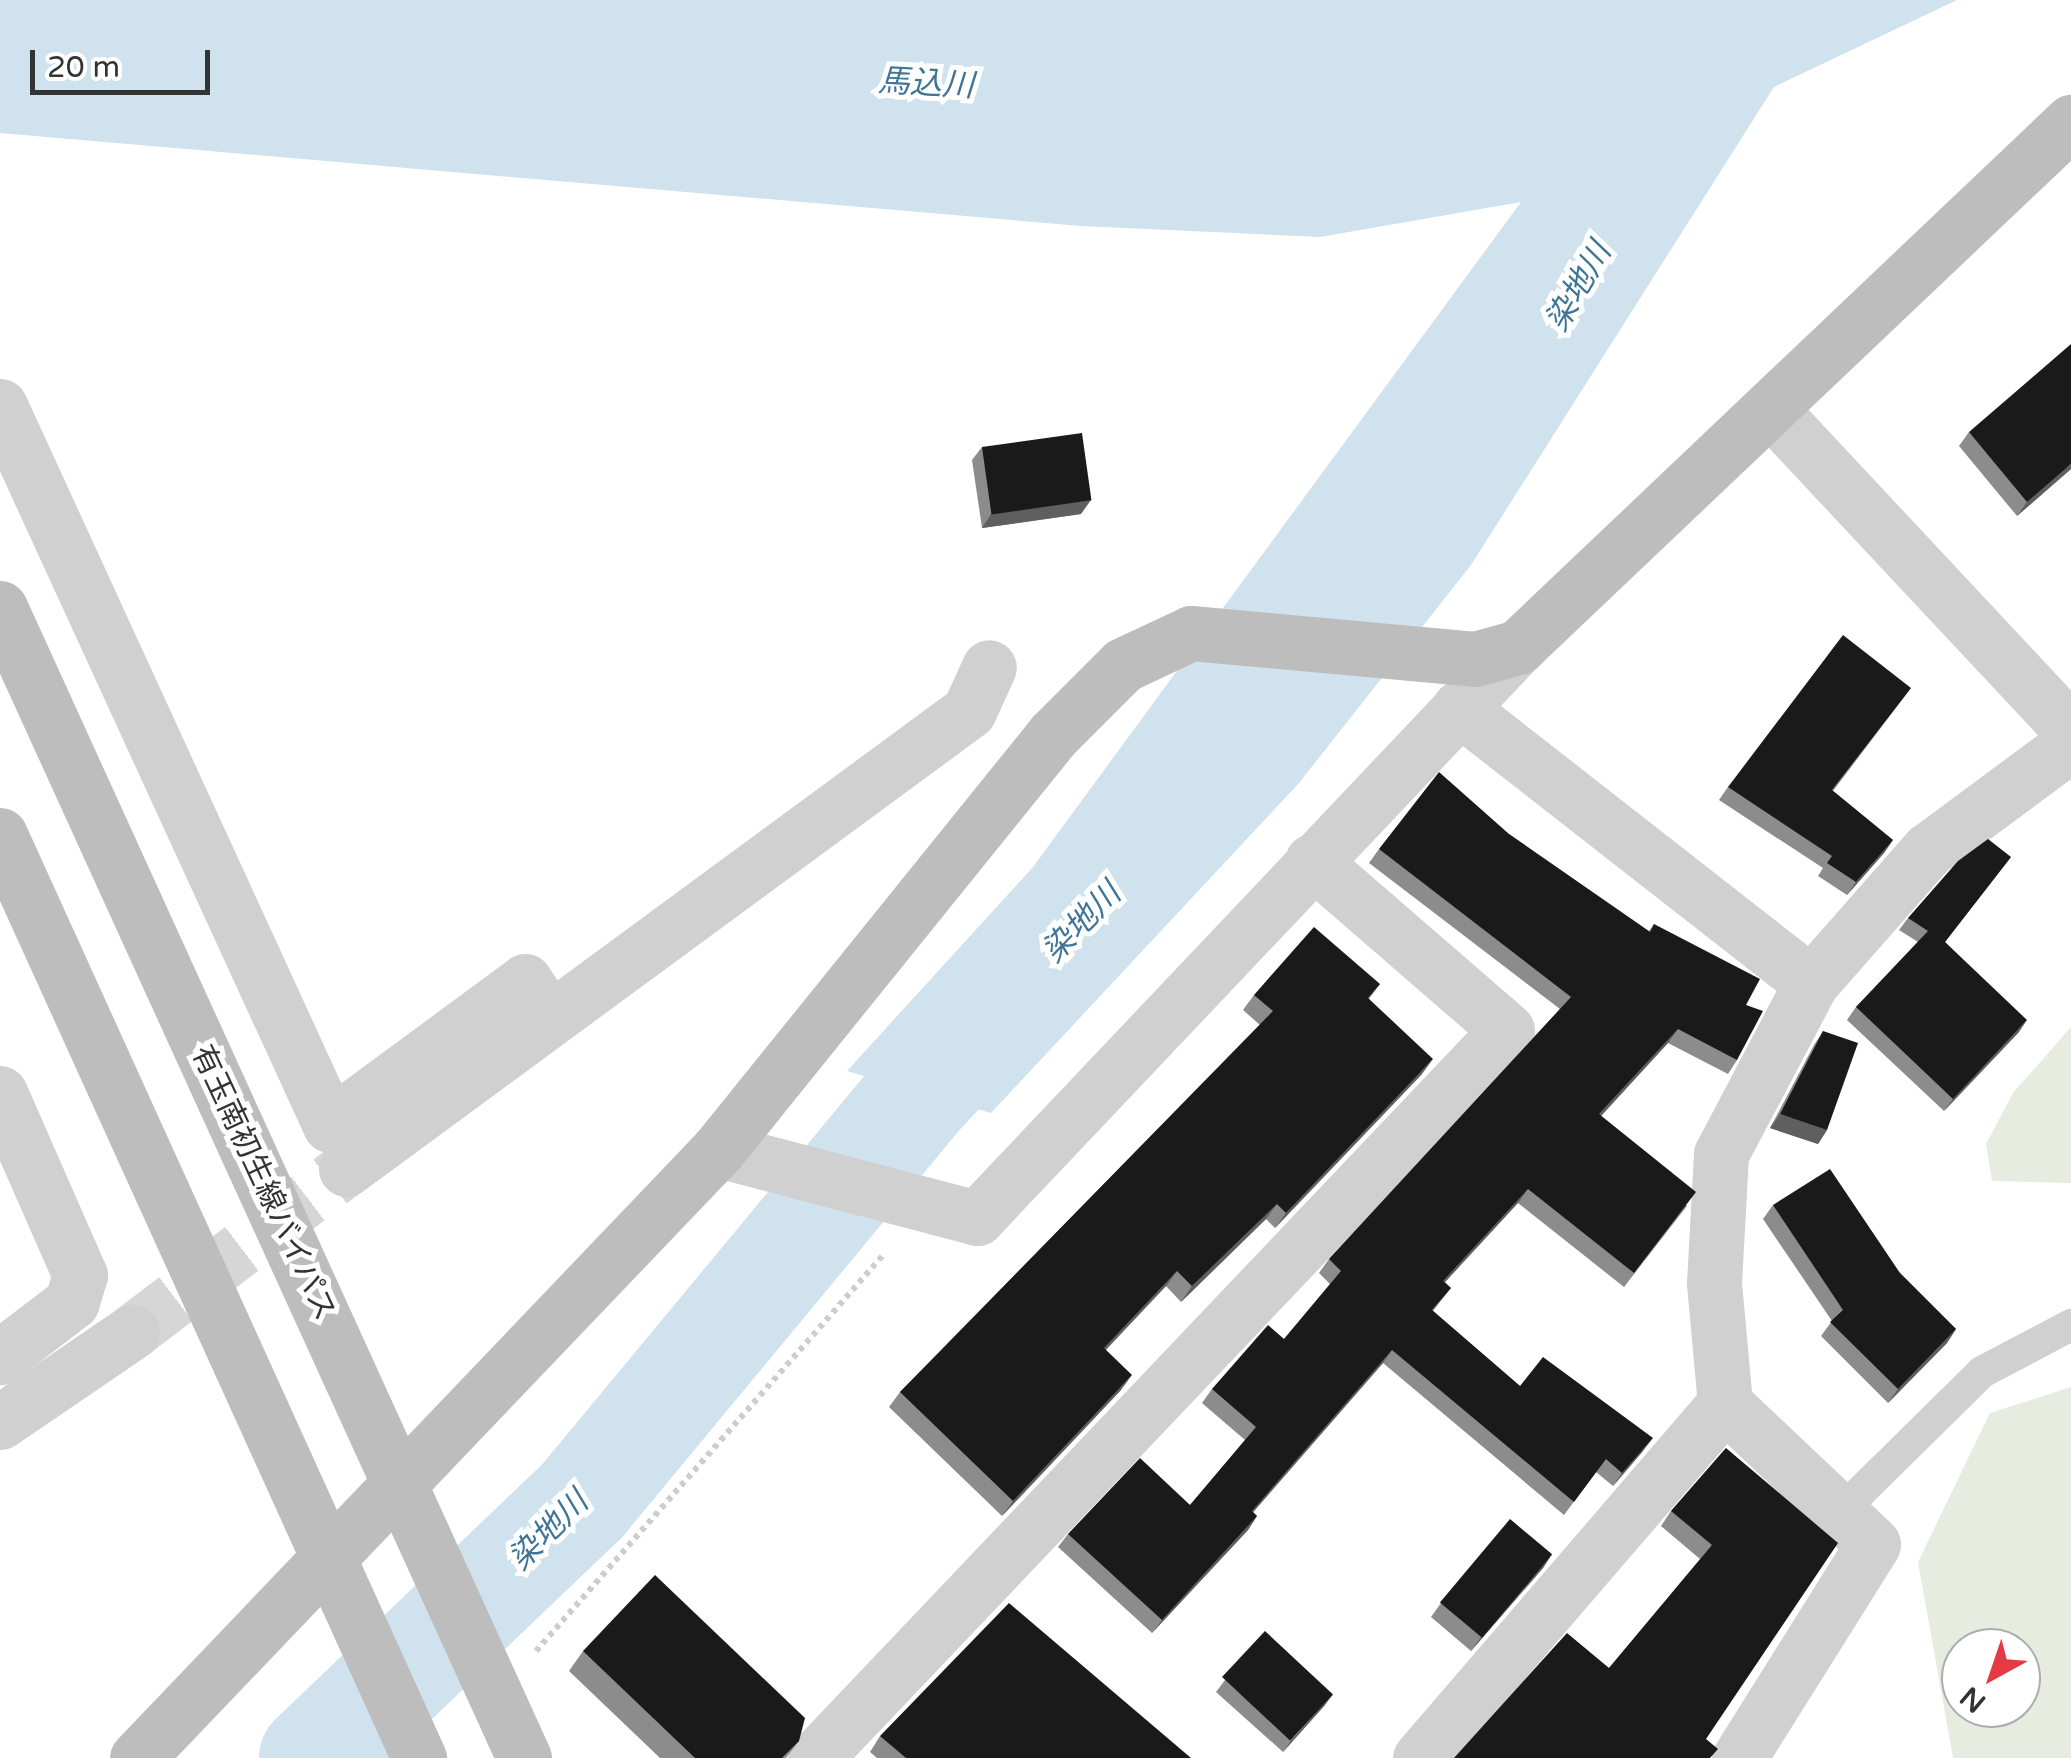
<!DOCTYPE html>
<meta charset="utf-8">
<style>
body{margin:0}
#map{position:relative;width:2071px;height:1758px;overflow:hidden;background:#fff;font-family:"Varela Round","Noto Sans JP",sans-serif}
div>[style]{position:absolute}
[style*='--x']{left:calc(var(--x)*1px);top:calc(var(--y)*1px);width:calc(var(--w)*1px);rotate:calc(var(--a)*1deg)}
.green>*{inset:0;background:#e6ecdf}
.water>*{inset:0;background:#cfe2ee}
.river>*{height:108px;margin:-54px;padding:0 54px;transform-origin:54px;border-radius:54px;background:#cfe2ee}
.street-tunnel>*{height:55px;margin-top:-27.5px;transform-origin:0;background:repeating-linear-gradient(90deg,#d6d6d6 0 55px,transparent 0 83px)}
.path>*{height:6px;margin-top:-3px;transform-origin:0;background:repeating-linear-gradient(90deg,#cdcdcd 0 5px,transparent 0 10px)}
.lane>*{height:32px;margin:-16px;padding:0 16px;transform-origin:16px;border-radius:16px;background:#d0d0d0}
.street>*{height:55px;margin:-27.5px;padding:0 27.5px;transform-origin:27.5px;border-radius:27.5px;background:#d0d0d0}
.secondary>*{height:55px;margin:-27.5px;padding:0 27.5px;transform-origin:27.5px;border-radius:27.5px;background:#bdbdbd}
.wall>*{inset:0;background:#8c8c8c}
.shaded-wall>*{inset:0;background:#5f5f5f}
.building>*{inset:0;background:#1a1a1a;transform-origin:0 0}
span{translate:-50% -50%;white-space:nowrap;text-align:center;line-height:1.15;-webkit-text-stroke:10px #fff;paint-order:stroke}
.street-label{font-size:30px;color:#333}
.water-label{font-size:32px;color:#3f7597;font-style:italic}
.north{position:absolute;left:1941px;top:1628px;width:100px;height:100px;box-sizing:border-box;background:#fff;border:2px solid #adadad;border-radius:50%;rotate:220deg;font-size:28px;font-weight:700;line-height:40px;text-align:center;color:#333}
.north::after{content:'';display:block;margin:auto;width:35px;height:45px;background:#e63946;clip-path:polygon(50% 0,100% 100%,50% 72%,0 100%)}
.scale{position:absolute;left:30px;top:50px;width:180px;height:45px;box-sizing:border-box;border:5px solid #333;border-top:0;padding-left:12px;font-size:30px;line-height:35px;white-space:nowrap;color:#333;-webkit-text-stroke:8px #fff;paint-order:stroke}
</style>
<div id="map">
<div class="green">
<i style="clip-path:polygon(2071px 1027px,2071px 1183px,1992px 1181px,1986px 1144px,2013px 1093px)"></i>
<i style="clip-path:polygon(evenodd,2071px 1387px,2071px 1758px,1953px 1758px,1918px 1562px,1990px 1413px,2071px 1387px,2021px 1648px,2021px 1708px,1961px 1708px,1961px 1648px,2021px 1648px)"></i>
</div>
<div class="water">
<i style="clip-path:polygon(0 0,1957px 0,1774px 87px,1471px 565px,1299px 783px,991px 1113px,847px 1071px,1033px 867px,1521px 202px,1320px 237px,1081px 226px,0 133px)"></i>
</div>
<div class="river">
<i style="--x:313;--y:1758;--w:372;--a:-43.7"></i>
<i style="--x:582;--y:1501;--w:531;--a:-50.35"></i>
<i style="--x:921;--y:1092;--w:147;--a:-46.7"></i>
</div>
<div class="street-tunnel">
<i style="--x:132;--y:1332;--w:269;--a:-37.3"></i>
</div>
<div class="path">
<i style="--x:536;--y:1651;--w:528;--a:-48.76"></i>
</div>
<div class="lane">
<i style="--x:1840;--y:1512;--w:199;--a:-44.6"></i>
<i style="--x:1982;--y:1372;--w:101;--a:-27.8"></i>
</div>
<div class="street">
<i style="--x:0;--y:406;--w:791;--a:65.35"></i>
<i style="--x:330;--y:1125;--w:242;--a:-36.4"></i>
<i style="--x:525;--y:981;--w:45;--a:56.7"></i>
<i style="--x:1773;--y:412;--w:436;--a:46.9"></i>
<i style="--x:1459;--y:708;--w:447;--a:38"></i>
<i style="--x:0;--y:1093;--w:199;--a:66.3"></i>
<i style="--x:80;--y:1275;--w:28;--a:107"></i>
<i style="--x:72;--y:1302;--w:91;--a:142.6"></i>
<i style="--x:718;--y:1150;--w:268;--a:14.7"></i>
<i style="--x:977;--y:1218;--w:787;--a:-46.55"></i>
<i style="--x:346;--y:1169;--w:773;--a:-36.32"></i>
<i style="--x:969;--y:711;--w:48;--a:-65.6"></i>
<i style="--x:0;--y:1422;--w:160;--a:-34.3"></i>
<i style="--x:815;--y:1758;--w:1004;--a:-46.45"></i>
<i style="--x:1507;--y:1030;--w:258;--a:-139.1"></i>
<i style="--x:1420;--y:1758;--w:467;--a:-49.3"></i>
<i style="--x:1739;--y:1758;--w:252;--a:-57.9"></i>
<i style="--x:1873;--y:1544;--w:204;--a:-136.6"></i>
<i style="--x:1725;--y:1404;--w:121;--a:-95.2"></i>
<i style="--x:1714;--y:1283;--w:129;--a:-86.9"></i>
<i style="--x:1721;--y:1154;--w:193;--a:-62.2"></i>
<i style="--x:1811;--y:983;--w:177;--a:-48.7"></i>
<i style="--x:1928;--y:850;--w:178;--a:-36.5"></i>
</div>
<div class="secondary">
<i style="--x:0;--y:608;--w:1264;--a:65.5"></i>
<i style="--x:0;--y:835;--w:1014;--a:65.58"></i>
<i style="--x:137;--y:1758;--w:841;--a:-46.3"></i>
<i style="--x:718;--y:1150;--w:533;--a:-51.09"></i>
<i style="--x:1053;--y:735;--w:99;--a:-45"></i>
<i style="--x:1123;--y:665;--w:75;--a:-25.2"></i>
<i style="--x:1191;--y:633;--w:285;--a:5.2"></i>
<i style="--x:1475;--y:659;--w:45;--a:-15.6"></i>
<i style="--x:1518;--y:647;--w:763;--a:-43.51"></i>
</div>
<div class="wall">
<i style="clip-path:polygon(1969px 432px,2071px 469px,2017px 516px,1959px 446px)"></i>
<i style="clip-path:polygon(982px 447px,1081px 514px,982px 528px,972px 460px)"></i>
<i style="clip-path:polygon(1911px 688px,1833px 791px,1893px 840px,1884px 853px,1847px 895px,1818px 876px,1823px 868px,1719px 800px,1728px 787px)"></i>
<i style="clip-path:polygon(1509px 834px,1649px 931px,1654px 924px,1746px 1005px,1737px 1060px,1728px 1074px,1668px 1043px,1601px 1116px,1687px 1206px,1624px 1287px,1518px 1203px,1445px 1282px,1451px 1288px,1433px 1311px,1520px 1386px,1643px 1451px,1613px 1486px,1596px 1472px,1564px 1515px,1383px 1363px,1253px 1512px,1257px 1516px,1248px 1530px,1152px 1633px,1058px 1547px,1068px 1534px,1190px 1505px,1245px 1440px,1202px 1403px,1212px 1389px,1284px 1339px,1330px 1284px,1319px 1273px,1329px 1259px,1560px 1009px,1369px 863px,1379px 849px)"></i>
<i style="clip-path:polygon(2011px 857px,1945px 942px,2019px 1032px,1944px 1111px,1847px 1020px,1856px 1007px,1918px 942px,1899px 930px,1908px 918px)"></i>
<i style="clip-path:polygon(1380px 984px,1369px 999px,1422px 1074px,1275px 1228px,1266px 1219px,1181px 1302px,1166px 1286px,1106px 1350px,1121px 1390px,1002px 1516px,889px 1407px,900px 1392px,1260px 1025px,1243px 1010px,1254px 995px)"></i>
<i style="clip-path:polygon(1823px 1031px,1827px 1130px,1818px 1144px,1770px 1128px,1814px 1045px)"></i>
<i style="clip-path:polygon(1773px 1205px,1900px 1273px,1956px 1329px,1947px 1343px,1888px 1403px,1821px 1336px,1832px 1321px,1763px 1219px)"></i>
<i style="clip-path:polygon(1726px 1448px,1706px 1739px,1609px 1668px,1700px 1559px,1661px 1526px,1671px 1511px)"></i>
<i style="clip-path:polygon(1552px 1554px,1543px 1568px,1471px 1651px,1431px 1617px,1441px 1603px)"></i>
<i style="clip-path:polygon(583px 1651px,799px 1741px,786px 1758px,660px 1758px,569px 1671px)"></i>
<i style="clip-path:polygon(1225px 1680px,1325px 1705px,1283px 1752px,1216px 1692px)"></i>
<i style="clip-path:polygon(880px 1736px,1191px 1758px,877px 1758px,870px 1752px)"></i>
</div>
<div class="shaded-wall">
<i style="clip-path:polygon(2071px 464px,2071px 469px,2017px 516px,2027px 502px)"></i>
<i style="clip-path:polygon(1091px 500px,1081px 514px,982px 528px,991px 514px)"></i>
<i style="clip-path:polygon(1893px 840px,1884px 853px,1847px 895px,1856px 882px)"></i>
<i style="clip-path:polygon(2027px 1020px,2019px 1032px,1944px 1111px,1953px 1099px)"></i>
<i style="clip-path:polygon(1678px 1029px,1668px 1043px,1590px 1128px,1599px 1114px)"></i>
<i style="clip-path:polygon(1433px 1059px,1422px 1074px,1275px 1228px,1286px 1213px)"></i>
<i style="clip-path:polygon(1780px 1114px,1827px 1130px,1818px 1144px,1770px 1128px)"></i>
<i style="clip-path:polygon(1528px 1189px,1518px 1203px,1434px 1294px,1443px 1281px)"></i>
<i style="clip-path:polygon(1277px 1204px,1266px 1219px,1181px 1302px,1192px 1286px)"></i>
<i style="clip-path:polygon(1177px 1271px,1166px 1286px,1093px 1363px,1104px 1348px)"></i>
<i style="clip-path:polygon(1956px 1329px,1947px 1343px,1888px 1403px,1898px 1389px)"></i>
<i style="clip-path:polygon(1392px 1350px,1383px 1363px,1242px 1525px,1252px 1511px)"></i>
<i style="clip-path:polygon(1132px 1375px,1121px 1390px,1002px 1516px,1013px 1501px)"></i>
<i style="clip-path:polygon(1653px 1438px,1643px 1451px,1613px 1486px,1622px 1473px)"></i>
<i style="clip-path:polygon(1257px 1516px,1248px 1530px,1152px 1633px,1162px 1620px)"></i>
<i style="clip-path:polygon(1552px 1554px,1543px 1568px,1471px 1651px,1481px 1637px)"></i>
<i style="clip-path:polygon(1333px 1694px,1325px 1705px,1283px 1752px,1291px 1741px)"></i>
</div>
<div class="building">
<i style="clip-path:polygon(2071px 344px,2071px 464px,2027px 502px,1969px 432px)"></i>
<i style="left:1082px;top:433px;width:68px;height:101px;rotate:82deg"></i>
<i style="clip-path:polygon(1843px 635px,1911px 688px,1832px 790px,1893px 840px,1856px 882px,1827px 863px,1832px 856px,1728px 787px)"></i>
<i style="clip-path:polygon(1439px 772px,1509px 834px,1650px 932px,1654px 924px,1760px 979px,1746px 1005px,1763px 1011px,1737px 1060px,1678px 1029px,1599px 1114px,1696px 1192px,1634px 1273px,1528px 1189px,1443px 1281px,1451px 1288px,1432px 1310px,1520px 1386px,1543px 1357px,1653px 1438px,1622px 1473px,1606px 1459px,1574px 1502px,1392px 1350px,1252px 1511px,1257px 1516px,1162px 1620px,1068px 1534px,1140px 1458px,1190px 1505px,1256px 1427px,1212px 1389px,1268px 1325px,1284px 1339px,1341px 1271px,1329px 1259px,1571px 997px,1379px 849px)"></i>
<i style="clip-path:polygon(1988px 839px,2011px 857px,1945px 942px,2027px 1020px,1953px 1099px,1856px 1007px,1928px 931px,1908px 918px,1958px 861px)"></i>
<i style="clip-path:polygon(1314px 927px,1380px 984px,1368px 998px,1433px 1059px,1286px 1213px,1277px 1204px,1192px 1286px,1177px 1271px,1104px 1348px,1132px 1375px,1013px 1501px,900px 1392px,1273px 1011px,1254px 995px)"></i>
<i style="clip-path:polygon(1823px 1031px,1858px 1043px,1827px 1130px,1780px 1114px)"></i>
<i style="clip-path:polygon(1830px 1169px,1900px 1273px,1956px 1329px,1898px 1389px,1830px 1322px,1843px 1310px,1773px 1205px)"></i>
<i style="clip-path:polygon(1726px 1448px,1838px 1543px,1706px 1739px,1718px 1749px,1710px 1758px,1454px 1758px,1567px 1633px,1609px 1668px,1712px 1545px,1671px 1511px)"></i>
<i style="left:1510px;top:1519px;width:55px;height:109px;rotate:40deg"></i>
<i style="clip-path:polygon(655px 1575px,805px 1718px,799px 1741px,782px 1758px,695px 1758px,583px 1651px)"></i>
<i style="clip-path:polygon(1009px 1603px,1191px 1758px,906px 1758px,880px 1736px)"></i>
<i style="left:1265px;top:1631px;width:93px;height:63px;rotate:43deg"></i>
</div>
<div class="street-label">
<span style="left:263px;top:1183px;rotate:65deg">有玉南初生線バイパス</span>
</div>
<div class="water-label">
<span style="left:926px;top:84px;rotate:3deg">馬込川</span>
<span style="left:1579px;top:287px;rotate:-60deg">染地川</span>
<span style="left:1082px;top:923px;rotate:-46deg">染地川</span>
<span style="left:549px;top:1531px;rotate:-45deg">染地川</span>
</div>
<div class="north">N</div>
<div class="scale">20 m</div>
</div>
